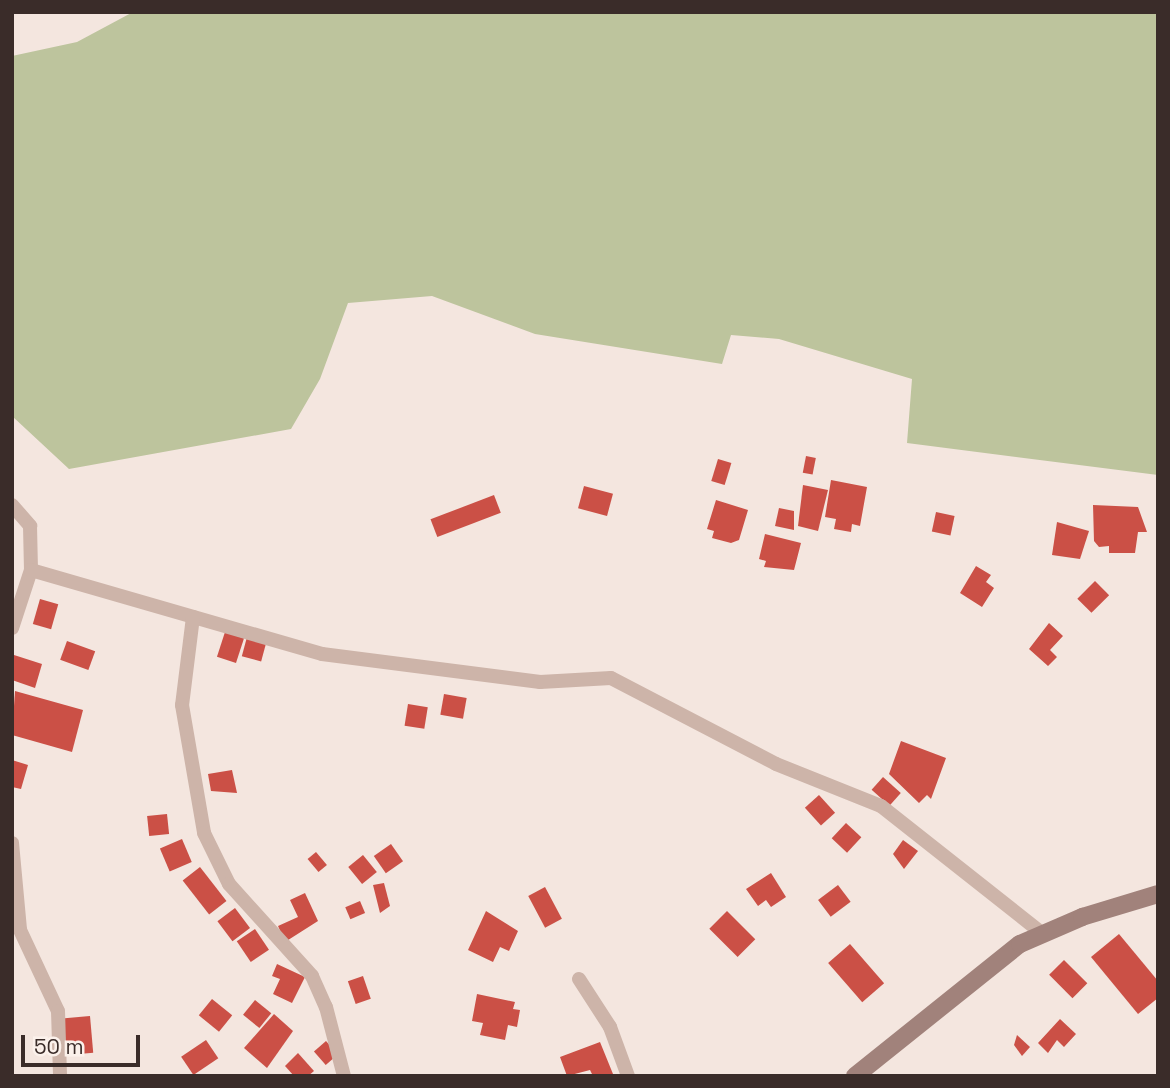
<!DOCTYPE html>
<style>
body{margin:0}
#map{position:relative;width:1170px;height:1088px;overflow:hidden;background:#f4e6df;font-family:"Space Grotesk",sans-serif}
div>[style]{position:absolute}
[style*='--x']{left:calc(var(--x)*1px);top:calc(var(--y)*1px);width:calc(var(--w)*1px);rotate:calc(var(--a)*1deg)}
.green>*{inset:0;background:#bdc49d}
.building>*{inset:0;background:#cb5046;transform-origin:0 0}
.street>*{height:14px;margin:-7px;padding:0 7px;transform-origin:7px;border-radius:7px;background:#cdb4a9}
.secondary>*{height:18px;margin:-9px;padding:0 9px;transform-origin:9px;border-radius:9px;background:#a1827b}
span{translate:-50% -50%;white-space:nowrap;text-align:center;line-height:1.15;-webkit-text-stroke:5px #fbf1eb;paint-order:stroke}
.frame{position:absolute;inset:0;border:14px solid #3a2c29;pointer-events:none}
.scale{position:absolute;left:21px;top:1035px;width:119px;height:32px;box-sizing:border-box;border:4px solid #3a2c29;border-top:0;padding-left:9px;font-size:21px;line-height:24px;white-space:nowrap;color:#3a2c29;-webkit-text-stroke:5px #fbf1eb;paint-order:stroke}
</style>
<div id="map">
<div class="green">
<i style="clip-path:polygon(133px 12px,1158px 12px,1158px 475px,907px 443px,912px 379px,779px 339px,731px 335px,722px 364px,535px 334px,432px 296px,348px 303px,320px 379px,291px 429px,69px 469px,12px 416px,12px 56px,77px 42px)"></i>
</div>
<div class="building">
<i style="left:806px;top:456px;width:10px;height:17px;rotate:11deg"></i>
<i style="left:718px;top:459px;width:14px;height:23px;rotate:17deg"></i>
<i style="clip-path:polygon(831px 480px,867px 487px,860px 526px,852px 524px,851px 532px,834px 529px,836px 519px,825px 517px)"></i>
<i style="clip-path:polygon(803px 485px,828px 490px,818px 531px,798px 526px)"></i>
<i style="left:584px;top:486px;width:30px;height:23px;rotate:15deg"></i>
<i style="left:494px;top:495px;width:19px;height:68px;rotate:69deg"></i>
<i style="clip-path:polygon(716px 500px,748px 510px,739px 540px,731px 543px,712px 538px,714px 531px,707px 529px)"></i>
<i style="clip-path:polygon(1093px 505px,1138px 507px,1147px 532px,1138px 532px,1135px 553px,1109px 553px,1109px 546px,1099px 547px,1094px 541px)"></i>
<i style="clip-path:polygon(779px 508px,794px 511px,794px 530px,775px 526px)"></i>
<i style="left:936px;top:512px;width:19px;height:20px;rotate:12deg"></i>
<i style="clip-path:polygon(1057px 522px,1089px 531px,1080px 559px,1052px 555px)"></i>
<i style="clip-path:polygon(765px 534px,801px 543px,794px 570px,764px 567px,766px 561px,759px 559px)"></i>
<i style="clip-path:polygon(976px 566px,991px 575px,986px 582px,994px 588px,982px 607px,960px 593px)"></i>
<i style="left:1095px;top:581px;width:20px;height:25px;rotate:45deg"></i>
<i style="left:40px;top:599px;width:19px;height:26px;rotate:16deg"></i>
<i style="clip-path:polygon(1049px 623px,1063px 636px,1050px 650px,1057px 657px,1048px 666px,1029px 649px)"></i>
<i style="left:225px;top:632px;width:20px;height:26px;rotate:18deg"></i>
<i style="left:247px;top:637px;width:20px;height:20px;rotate:15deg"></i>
<i style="left:67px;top:641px;width:30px;height:20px;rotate:20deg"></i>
<i style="clip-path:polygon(14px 655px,42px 664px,35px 688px,12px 680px)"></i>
<i style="clip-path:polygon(15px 691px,83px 710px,72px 752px,12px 735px)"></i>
<i style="left:444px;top:694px;width:23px;height:21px;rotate:10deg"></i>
<i style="left:408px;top:704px;width:20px;height:22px;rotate:9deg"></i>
<i style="clip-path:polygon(901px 741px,946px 758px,931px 799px,927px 795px,919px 803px,889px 774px)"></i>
<i style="clip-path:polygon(12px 760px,28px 765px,21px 789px,12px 787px)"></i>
<i style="clip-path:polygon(232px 770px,237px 793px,211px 791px,208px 774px)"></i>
<i style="left:883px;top:777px;width:24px;height:17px;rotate:42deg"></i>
<i style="left:819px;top:795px;width:24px;height:19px;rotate:48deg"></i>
<i style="left:167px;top:814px;width:20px;height:20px;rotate:84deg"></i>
<i style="left:846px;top:823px;width:21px;height:21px;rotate:43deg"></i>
<i style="left:182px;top:839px;width:25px;height:24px;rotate:67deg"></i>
<i style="clip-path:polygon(903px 840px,918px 851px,904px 869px,893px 854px)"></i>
<i style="left:391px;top:844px;width:21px;height:21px;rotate:55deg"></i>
<i style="left:316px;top:852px;width:17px;height:11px;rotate:50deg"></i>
<i style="left:363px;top:855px;width:22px;height:19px;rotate:51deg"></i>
<i style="left:200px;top:867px;width:43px;height:22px;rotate:52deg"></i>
<i style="clip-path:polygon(771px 873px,786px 897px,771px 907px,766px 900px,758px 906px,746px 889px)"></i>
<i style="clip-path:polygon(384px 883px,390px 906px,380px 913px,373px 885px)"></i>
<i style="left:838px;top:885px;width:21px;height:25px;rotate:53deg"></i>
<i style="left:545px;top:887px;width:36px;height:19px;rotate:62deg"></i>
<i style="clip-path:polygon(305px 893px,318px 921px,285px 942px,278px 926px,298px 917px,290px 900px)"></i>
<i style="left:360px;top:901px;width:13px;height:16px;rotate:67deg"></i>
<i style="left:235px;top:908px;width:25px;height:22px;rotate:53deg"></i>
<i style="clip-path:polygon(486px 911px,518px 931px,509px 951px,500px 947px,493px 962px,468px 950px)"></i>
<i style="left:727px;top:911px;width:40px;height:25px;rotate:45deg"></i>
<i style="left:255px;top:929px;width:25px;height:22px;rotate:56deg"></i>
<i style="clip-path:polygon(1119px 934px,1158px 981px,1158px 998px,1138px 1014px,1091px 957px)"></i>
<i style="left:850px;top:944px;width:52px;height:29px;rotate:49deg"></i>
<i style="left:1064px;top:960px;width:33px;height:21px;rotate:45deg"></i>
<i style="clip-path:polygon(277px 964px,305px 977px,292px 1003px,273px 994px,280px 979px,272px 976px)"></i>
<i style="left:363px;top:976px;width:24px;height:16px;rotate:71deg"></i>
<i style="clip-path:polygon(477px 994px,515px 1002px,513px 1009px,520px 1010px,517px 1027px,508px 1025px,505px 1040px,480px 1035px,483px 1023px,472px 1021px)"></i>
<i style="left:212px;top:999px;width:26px;height:21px;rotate:39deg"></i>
<i style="left:255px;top:1000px;width:21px;height:19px;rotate:39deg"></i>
<i style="clip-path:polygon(274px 1014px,293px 1031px,267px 1068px,244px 1048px)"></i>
<i style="left:90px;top:1016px;width:37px;height:31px;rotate:85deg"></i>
<i style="clip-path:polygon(1060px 1019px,1076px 1034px,1064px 1047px,1057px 1040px,1048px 1053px,1038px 1043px)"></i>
<i style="clip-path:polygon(1017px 1035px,1030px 1047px,1022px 1056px,1014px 1045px)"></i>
<i style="left:206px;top:1040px;width:22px;height:30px;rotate:56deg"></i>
<i style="left:326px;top:1041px;width:18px;height:16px;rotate:49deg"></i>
<i style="clip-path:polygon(600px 1042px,613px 1074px,593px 1076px,590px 1070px,567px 1076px,560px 1057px)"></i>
<i style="clip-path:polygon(298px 1053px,314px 1071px,308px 1076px,294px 1076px,285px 1066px)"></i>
</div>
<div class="street">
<i style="--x:12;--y:505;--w:28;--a:49"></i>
<i style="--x:30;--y:526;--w:44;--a:88.7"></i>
<i style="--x:31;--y:570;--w:61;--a:108.1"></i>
<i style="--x:31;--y:570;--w:303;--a:16.1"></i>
<i style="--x:322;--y:654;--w:220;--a:7.3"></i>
<i style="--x:540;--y:682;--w:71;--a:-3.2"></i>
<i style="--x:611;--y:678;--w:186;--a:27.5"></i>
<i style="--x:776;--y:764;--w:113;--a:21.8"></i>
<i style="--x:881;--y:806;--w:206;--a:38.3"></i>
<i style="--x:193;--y:617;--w:89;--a:97.1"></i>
<i style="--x:182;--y:705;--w:130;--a:80.2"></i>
<i style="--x:204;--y:833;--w:57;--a:63.9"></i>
<i style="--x:229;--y:884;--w:124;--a:47.9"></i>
<i style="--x:312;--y:976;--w:34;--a:66"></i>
<i style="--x:326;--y:1007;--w:71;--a:75.4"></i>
<i style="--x:12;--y:843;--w:87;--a:84.7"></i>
<i style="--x:20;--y:930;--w:89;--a:64.9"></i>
<i style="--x:58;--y:1011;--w:65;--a:88.2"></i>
<i style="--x:579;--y:979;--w:57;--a:57.1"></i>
<i style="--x:610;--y:1027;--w:52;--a:69.8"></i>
</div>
<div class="secondary">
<i style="--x:855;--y:1076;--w:211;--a:-38.7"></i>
<i style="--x:1020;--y:944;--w:68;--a:-23.5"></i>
<i style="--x:1082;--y:917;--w:79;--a:-16.8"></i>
</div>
<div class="frame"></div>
<div class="scale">50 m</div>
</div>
